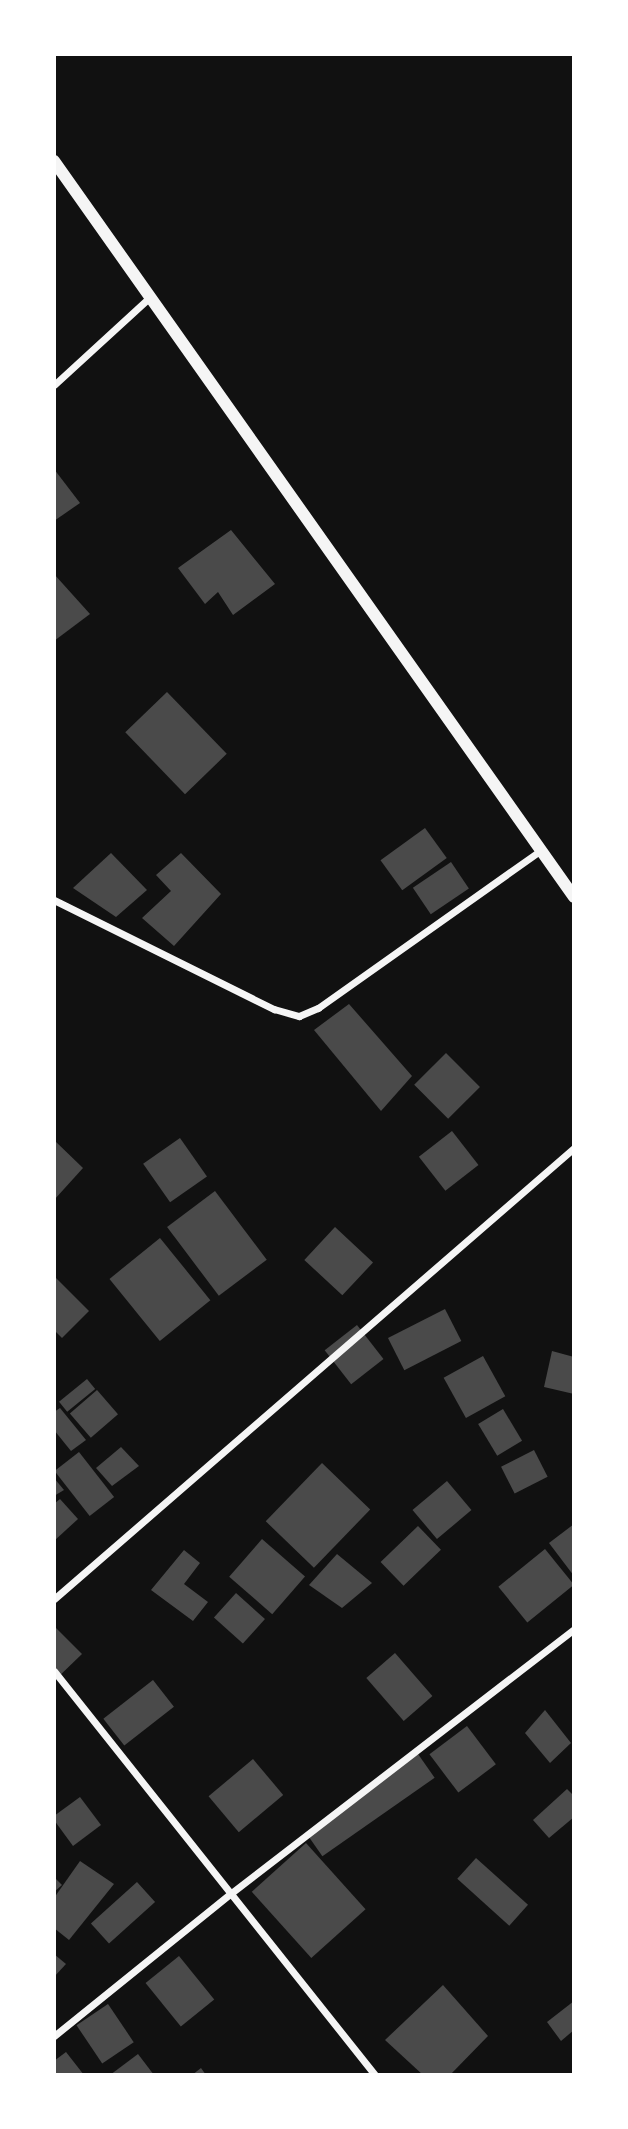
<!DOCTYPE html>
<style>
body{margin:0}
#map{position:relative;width:628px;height:2129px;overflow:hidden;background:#111;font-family:"Work Sans",sans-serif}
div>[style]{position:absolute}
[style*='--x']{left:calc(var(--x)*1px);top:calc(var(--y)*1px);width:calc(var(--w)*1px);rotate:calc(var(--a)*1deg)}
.building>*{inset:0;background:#4a4a4a;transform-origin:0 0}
.minor>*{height:7px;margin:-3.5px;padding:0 3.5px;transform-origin:3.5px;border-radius:3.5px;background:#f5f5f5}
.tertiary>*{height:12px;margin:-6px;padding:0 6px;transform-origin:6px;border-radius:6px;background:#f5f5f5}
span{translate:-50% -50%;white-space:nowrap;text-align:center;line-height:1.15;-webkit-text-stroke:5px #fff;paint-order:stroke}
.frame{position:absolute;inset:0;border:56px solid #fff;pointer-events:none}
</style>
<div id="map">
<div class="building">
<i style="clip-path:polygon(54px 469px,80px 503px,54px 521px)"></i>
<i style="clip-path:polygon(231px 530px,275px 584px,233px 615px,218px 592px,205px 604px,178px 568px)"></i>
<i style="clip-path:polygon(54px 574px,90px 614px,54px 641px)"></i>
<i style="left:167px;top:692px;width:86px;height:58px;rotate:46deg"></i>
<i style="left:425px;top:828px;width:37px;height:55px;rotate:54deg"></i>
<i style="clip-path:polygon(111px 853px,147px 890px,116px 917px,73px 888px)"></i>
<i style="clip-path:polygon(181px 853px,221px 894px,174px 946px,142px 918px,171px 891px,156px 875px)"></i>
<i style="left:451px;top:862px;width:32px;height:46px;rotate:56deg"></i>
<i style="clip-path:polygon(349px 1004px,412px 1076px,381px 1111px,314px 1030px)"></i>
<i style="left:446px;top:1053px;width:48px;height:45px;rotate:45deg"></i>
<i style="left:452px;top:1131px;width:43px;height:42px;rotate:52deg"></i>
<i style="left:180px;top:1138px;width:47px;height:45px;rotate:55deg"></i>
<i style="clip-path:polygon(54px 1140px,83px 1168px,54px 1200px)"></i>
<i style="left:215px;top:1191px;width:86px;height:60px;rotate:53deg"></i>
<i style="left:335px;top:1227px;width:52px;height:45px;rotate:43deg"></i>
<i style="left:160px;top:1238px;width:80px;height:65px;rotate:51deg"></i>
<i style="clip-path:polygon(54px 1276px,89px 1311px,62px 1338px,54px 1330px)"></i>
<i style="left:445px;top:1309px;width:36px;height:64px;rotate:63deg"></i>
<i style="left:357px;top:1325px;width:43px;height:41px;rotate:52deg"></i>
<i style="clip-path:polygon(552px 1351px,574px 1357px,574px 1394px,544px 1387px)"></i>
<i style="left:483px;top:1356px;width:46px;height:45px;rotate:61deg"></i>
<i style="left:87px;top:1379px;width:13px;height:36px;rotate:51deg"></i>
<i style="left:97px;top:1390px;width:32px;height:36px;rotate:49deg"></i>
<i style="clip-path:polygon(60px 1408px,86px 1440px,71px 1451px,54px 1430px,54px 1412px)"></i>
<i style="left:503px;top:1409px;width:37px;height:29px;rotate:59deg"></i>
<i style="clip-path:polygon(121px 1447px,139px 1466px,112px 1486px,96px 1468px)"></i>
<i style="left:534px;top:1450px;width:30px;height:37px;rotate:63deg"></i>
<i style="left:79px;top:1452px;width:57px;height:31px;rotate:52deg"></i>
<i style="left:322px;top:1463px;width:67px;height:81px;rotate:44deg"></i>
<i style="clip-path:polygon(54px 1478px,64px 1490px,54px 1496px)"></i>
<i style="left:447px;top:1481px;width:38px;height:45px;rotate:50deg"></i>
<i style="clip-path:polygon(60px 1499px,78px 1519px,54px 1541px,54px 1504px)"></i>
<i style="clip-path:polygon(574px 1524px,574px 1576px,549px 1543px)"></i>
<i style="left:418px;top:1526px;width:33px;height:52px;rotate:46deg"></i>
<i style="left:262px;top:1539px;width:57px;height:50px;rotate:41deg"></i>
<i style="left:545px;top:1549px;width:46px;height:60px;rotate:51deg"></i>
<i style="clip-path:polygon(184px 1550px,200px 1563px,184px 1584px,208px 1602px,193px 1621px,151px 1590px)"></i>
<i style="clip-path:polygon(337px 1554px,372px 1583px,342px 1608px,309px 1585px)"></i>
<i style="left:236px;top:1593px;width:39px;height:33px;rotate:42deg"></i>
<i style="clip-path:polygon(54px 1626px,82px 1654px,54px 1681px)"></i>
<i style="left:395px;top:1653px;width:57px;height:38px;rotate:49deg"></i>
<i style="left:153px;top:1680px;width:34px;height:63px;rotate:52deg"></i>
<i style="clip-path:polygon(545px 1710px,571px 1743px,550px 1763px,525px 1733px)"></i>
<i style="left:467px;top:1726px;width:48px;height:47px;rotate:53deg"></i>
<i style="left:418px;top:1754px;width:29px;height:137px;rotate:55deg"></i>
<i style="left:253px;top:1759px;width:47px;height:58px;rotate:50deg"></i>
<i style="clip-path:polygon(567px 1789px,574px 1796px,574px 1817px,549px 1838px,533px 1820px)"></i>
<i style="clip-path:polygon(80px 1797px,101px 1825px,73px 1846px,54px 1820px,54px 1816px)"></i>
<i style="left:306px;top:1843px;width:89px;height:73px;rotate:48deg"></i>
<i style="left:476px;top:1858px;width:70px;height:28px;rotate:42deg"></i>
<i style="clip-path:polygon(80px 1861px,114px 1884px,69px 1940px,54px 1928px,54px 1898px)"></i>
<i style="clip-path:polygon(54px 1877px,62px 1885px,54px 1892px)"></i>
<i style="left:137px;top:1882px;width:27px;height:62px;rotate:48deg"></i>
<i style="clip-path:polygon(54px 1954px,66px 1964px,54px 1977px)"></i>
<i style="left:179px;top:1956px;width:56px;height:43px;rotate:51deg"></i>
<i style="clip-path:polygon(443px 1985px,488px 2036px,450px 2075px,423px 2075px,385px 2040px)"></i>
<i style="clip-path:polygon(574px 2001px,574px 2030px,561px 2041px,547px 2022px)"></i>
<i style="left:108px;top:2004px;width:46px;height:38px;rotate:56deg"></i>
<i style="clip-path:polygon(66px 2052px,84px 2075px,54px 2075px,54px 2061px)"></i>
<i style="clip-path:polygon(138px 2054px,154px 2075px,110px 2075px)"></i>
<i style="clip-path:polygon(201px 2068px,206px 2075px,192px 2075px)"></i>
</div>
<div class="minor">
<i style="--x:54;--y:385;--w:130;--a:-42.5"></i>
<i style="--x:54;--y:900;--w:246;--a:26.4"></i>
<i style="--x:274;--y:1009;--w:26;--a:16"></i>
<i style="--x:299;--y:1016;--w:21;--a:-23"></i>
<i style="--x:318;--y:1008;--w:273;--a:-35.3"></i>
<i style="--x:54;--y:1599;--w:688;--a:-40.94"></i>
<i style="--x:54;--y:1671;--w:516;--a:51.53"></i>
<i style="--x:54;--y:2036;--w:226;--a:-38.9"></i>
<i style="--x:230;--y:1894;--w:434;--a:-37.6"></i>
</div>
<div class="tertiary">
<i style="--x:54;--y:161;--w:901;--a:54.76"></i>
</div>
<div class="frame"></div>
</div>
